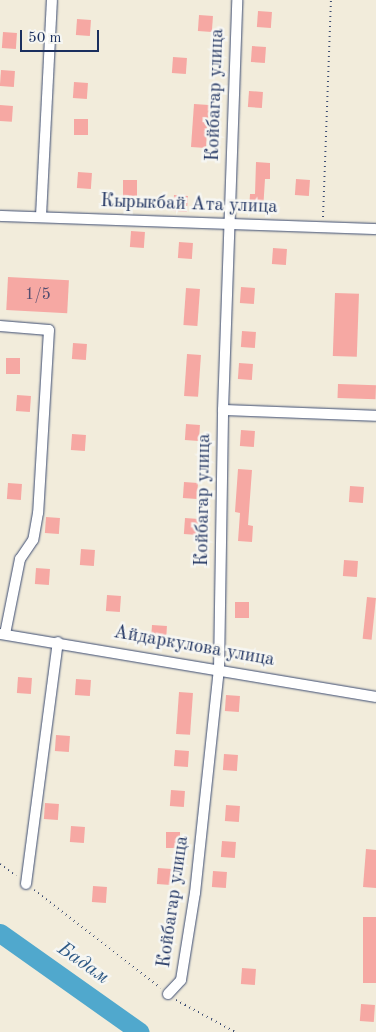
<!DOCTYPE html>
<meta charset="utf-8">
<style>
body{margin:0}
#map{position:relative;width:376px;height:1032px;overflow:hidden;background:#f2ecdb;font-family:"Old Standard TT",serif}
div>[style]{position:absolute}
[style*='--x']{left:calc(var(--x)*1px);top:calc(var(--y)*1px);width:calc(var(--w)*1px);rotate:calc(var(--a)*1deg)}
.river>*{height:19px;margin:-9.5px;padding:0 9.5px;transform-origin:9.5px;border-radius:9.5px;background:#50a8cd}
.building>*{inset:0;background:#f6a8a3;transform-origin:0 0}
.path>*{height:2px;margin-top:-1px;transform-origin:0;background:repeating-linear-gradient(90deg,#3b4b71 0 1px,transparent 0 5px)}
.roads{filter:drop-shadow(0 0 1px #3b4b71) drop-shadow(0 0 1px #3b4b71)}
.street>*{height:10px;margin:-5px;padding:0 5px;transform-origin:5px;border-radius:5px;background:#fff}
span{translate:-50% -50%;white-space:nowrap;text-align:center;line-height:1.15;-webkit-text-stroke:5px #f6f6f2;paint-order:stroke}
.number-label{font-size:16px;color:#524d6f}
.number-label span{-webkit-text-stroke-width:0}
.street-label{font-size:19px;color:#1b2f5e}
.water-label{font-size:20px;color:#2e5985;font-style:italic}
.scale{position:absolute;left:20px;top:30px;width:79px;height:22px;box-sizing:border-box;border:2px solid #1b2f5e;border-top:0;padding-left:6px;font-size:15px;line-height:18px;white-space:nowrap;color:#1b2f5e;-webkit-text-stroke:4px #f6f6f2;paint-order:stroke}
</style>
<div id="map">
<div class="river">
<i style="--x:0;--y:933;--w:171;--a:35.3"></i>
</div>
<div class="building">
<i style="left:258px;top:11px;width:14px;height:16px;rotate:4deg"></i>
<i style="left:199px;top:15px;width:14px;height:16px;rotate:4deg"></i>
<i style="left:77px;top:19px;width:14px;height:16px;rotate:4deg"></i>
<i style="left:3px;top:32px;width:14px;height:16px;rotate:4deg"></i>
<i style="left:252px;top:46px;width:14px;height:16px;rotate:4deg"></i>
<i style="left:173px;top:57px;width:14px;height:16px;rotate:4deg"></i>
<i style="left:1px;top:70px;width:14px;height:16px;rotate:4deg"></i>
<i style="left:74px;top:82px;width:14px;height:16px;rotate:4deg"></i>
<i style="left:249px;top:91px;width:14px;height:16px;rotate:4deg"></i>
<i style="left:194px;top:104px;width:15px;height:43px;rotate:4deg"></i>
<i style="left:0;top:105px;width:13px;height:16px;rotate:4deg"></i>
<i style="left:74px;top:119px;width:14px;height:16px"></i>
<i style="clip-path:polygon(256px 162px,270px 163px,270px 179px,265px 179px,263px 211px,249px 210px,250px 194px,255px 194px)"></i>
<i style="left:78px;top:172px;width:14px;height:16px;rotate:4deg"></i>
<i style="left:296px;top:179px;width:14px;height:16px;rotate:4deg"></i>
<i style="left:123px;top:180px;width:14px;height:16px"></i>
<i style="left:174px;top:195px;width:14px;height:16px;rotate:4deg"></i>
<i style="left:131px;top:231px;width:14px;height:16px;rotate:4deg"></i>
<i style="left:179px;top:242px;width:14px;height:16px;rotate:4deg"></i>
<i style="left:273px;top:248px;width:14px;height:16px;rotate:4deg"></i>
<i style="left:8px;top:277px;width:61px;height:33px;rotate:3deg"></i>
<i style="left:241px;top:287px;width:14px;height:16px;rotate:4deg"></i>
<i style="left:186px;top:288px;width:14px;height:37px;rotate:4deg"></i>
<i style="left:335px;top:293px;width:24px;height:63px;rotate:2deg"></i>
<i style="left:242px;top:331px;width:14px;height:16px;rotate:4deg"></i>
<i style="left:73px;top:343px;width:14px;height:16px;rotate:4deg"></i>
<i style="left:187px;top:354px;width:14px;height:42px;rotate:4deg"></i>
<i style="left:6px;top:358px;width:14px;height:16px"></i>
<i style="left:239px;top:363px;width:14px;height:16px;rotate:4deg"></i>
<i style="left:338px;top:384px;width:38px;height:14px;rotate:2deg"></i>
<i style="left:17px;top:395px;width:14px;height:16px;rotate:4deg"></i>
<i style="left:186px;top:424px;width:14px;height:16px;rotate:4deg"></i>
<i style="left:241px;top:430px;width:14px;height:16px;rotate:4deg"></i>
<i style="left:72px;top:434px;width:14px;height:16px;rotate:4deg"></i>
<i style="clip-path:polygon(238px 469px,252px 470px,248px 525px,253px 526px,252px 542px,238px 541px,240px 513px,235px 512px)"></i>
<i style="left:184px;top:482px;width:14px;height:16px;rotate:4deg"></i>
<i style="left:8px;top:483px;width:14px;height:16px;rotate:4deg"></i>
<i style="left:350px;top:486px;width:14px;height:16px;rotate:4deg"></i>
<i style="left:46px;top:517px;width:14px;height:16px;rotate:4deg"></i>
<i style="left:185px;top:518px;width:14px;height:16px;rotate:4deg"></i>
<i style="left:81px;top:549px;width:14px;height:16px;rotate:4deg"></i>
<i style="left:344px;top:560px;width:14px;height:16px;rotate:4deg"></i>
<i style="left:36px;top:568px;width:14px;height:16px;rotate:4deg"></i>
<i style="left:107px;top:595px;width:14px;height:16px;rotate:4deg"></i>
<i style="left:367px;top:597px;width:9px;height:42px;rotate:6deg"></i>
<i style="left:235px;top:602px;width:14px;height:16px"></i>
<i style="left:152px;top:625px;width:15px;height:16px;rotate:4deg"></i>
<i style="left:18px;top:677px;width:14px;height:16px;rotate:4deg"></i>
<i style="left:76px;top:679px;width:15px;height:16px;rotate:4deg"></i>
<i style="left:179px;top:692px;width:14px;height:42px;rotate:4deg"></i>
<i style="left:226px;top:695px;width:14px;height:16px;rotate:4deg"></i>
<i style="left:56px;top:735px;width:14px;height:16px;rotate:4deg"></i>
<i style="left:175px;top:750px;width:14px;height:16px;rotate:4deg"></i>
<i style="left:224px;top:754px;width:14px;height:16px;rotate:4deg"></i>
<i style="left:171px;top:790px;width:14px;height:16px;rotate:4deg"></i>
<i style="left:45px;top:803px;width:14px;height:16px;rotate:4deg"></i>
<i style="left:226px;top:805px;width:14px;height:16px;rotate:4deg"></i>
<i style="left:71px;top:826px;width:14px;height:16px;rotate:4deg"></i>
<i style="left:166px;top:832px;width:14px;height:16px"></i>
<i style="left:222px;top:841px;width:14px;height:16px;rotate:4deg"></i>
<i style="clip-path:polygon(366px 849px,376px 850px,376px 888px,363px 887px)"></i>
<i style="left:158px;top:868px;width:14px;height:16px;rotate:4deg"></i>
<i style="left:213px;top:871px;width:14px;height:16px;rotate:4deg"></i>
<i style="left:93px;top:886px;width:14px;height:16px;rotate:4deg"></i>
<i style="left:363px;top:917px;width:13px;height:66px"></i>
<i style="left:242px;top:968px;width:14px;height:16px;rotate:4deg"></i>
<i style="left:361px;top:1004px;width:14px;height:17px;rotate:4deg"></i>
</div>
<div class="path">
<i style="--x:323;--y:217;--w:217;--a:-87.9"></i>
<i style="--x:0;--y:864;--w:20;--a:37"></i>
<i style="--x:34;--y:890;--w:160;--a:37.7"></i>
<i style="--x:176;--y:1000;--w:67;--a:28.5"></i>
</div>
<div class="roads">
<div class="street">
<i style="--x:0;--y:216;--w:376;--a:2"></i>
<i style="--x:41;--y:216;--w:216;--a:-87.1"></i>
<i style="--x:0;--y:326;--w:49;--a:4.7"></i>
<i style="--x:49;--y:330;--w:183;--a:93.4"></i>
<i style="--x:38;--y:513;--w:27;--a:100"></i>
<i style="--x:33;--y:540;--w:23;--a:124"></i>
<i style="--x:20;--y:559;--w:76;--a:101.3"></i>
<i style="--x:223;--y:410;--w:153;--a:2.2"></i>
<i style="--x:0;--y:634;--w:381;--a:9.5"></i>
<i style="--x:26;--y:884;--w:244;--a:-82.5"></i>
<i style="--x:168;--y:994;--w:19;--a:-47"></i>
<i style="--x:181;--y:980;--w:88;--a:-80.9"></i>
<i style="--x:195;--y:893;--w:224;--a:-83.9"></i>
<i style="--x:219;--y:670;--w:260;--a:-89.1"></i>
<i style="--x:223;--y:410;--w:410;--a:-88"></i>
</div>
</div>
<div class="number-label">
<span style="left:38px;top:295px">1/5</span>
</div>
<div class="street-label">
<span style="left:216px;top:95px;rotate:-88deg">Койбагар улица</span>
<span style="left:189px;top:205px;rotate:2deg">Кырыкбай Ата улица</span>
<span style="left:204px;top:500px;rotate:-89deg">Койбагар улица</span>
<span style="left:194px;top:647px;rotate:10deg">Айдаркулова улица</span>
<span style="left:174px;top:902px;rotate:-82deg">Койбагар улица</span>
</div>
<div class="water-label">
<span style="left:83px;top:964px;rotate:35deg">Бадам</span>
</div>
<div class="scale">50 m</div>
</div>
